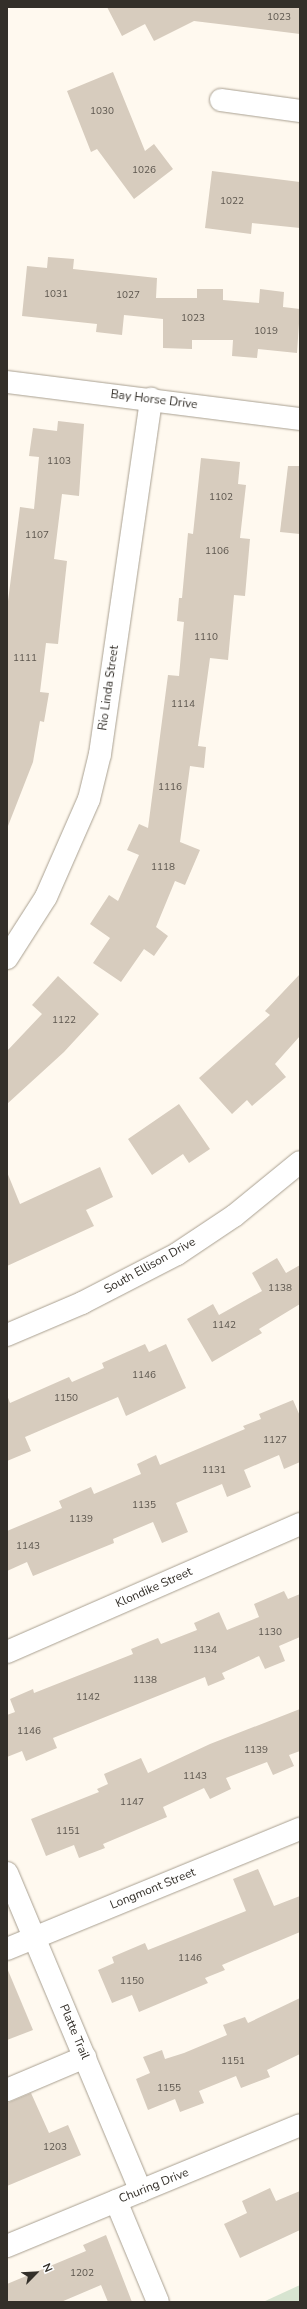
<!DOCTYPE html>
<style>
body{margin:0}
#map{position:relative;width:307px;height:2309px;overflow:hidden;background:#fff9ef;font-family:"Nunito Sans",sans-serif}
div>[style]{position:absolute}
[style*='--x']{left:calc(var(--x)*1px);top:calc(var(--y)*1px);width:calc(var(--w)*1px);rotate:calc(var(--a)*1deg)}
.green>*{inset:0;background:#d7e4d0}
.building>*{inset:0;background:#d7ccbe}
.roads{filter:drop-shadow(0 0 1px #a9a091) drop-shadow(0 0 1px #a9a091)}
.minor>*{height:22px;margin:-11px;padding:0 11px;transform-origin:11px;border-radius:11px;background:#fff}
span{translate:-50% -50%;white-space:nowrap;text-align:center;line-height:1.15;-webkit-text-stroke:3px #fff;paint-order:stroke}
.number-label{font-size:10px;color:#5c564e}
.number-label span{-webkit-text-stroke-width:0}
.street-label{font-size:12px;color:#332f29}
.frame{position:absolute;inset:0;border:8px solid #332f29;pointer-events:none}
.north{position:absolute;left:16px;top:2253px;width:40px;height:40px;-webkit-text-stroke:3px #fff;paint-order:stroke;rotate:66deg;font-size:11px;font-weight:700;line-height:16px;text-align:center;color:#332f29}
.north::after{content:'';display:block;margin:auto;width:14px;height:18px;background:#332f29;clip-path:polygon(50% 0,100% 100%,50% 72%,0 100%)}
</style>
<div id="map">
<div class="green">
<i style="clip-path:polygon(300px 2285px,300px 2302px,263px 2302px)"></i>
</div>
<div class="building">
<i style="clip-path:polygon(107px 7px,300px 7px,300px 34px,194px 21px,154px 41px,145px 24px,122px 36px)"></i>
<i style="clip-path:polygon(113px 72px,145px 151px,154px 144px,173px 169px,134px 199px,97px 149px,91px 152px,67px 91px)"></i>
<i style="clip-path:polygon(212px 171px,300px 182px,300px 228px,252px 223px,251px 234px,205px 228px)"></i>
<i style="clip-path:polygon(48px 257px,74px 259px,73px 269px,157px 278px,156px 298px,197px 298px,197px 289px,223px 289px,223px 300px,259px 303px,260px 289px,284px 292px,283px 307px,300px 309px,297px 353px,258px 349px,257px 358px,232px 356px,233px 340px,192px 340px,192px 349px,163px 348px,163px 319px,124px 315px,122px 335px,96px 332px,97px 324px,22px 316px,27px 266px,47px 268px)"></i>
<i style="clip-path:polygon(58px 421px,84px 424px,79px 496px,62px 494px,54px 559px,67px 561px,58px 644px,46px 643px,40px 692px,49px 693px,44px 722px,40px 721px,33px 762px,8px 826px,7px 609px,20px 507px,34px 509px,39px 457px,29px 456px,33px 428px,57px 431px)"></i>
<i style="clip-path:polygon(201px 458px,240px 462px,238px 484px,246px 485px,240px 538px,250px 539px,245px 596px,234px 595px,228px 660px,210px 658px,198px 746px,206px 747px,204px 768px,190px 766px,180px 842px,200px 850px,185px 885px,175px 881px,156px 927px,168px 936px,154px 956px,144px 949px,121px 982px,93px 963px,110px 938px,90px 924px,109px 895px,118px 901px,139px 855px,127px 850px,139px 824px,148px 828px,168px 675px,179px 676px,184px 622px,177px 621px,179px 598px,182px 598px,188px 533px,193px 534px)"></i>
<i style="clip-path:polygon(288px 466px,300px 466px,300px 534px,280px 532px)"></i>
<i style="clip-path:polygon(300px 974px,300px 1036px,275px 1064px,286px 1077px,252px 1106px,247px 1100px,232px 1114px,199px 1078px,270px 1015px,265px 1011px)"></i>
<i style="clip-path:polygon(58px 976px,99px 1014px,64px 1052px,7px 1104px,7px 1051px,42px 1014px,32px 1005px)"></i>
<i style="clip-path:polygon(179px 1104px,210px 1149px,189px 1163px,183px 1154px,152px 1175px,128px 1139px)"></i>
<i style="clip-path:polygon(100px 1167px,113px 1197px,86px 1210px,94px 1226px,7px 1266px,7px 1172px,20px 1204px)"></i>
<i style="clip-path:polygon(277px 1258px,286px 1273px,300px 1265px,300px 1304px,259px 1329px,262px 1333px,212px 1362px,187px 1319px,213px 1304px,219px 1315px,262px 1291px,252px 1273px)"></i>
<i style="clip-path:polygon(145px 1344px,149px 1352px,166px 1344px,186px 1388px,126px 1416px,118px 1397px,25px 1437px,31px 1451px,7px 1461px,7px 1395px,10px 1403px,69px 1377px,72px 1382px,104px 1368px,102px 1363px)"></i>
<i style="clip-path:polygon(293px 1400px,300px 1416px,300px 1462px,284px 1469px,279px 1455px,244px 1470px,251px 1487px,227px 1497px,222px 1484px,176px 1503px,188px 1532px,162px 1543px,153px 1522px,113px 1539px,114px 1543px,33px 1576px,27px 1562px,7px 1571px,7px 1531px,62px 1508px,59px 1501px,91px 1487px,94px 1494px,141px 1474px,137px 1464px,156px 1455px,160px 1465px,245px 1429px,243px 1426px,261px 1419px,259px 1414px)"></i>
<i style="clip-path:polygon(284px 1591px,288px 1599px,300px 1594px,300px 1637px,279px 1646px,285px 1661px,265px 1669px,259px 1656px,222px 1673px,225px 1679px,208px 1686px,205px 1677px,53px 1738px,57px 1748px,26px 1761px,22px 1751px,7px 1757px,7px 1715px,15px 1712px,10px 1699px,33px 1689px,34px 1693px,133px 1654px,131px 1649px,158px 1638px,161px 1644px,197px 1630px,194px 1623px,219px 1612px,227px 1630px,259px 1617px,254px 1604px)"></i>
<i style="clip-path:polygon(300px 1709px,300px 1751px,289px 1755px,294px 1766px,273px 1775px,267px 1762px,226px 1778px,231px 1789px,210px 1799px,204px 1788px,163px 1807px,167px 1817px,103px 1844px,105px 1848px,79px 1858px,74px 1845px,46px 1856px,31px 1819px,99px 1792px,97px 1789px,108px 1784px,104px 1774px,141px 1758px,148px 1773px,210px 1744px)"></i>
<i style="clip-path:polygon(258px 1869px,274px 1906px,300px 1896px,300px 1932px,222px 1965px,225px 1970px,205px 1978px,208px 1983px,139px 2012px,132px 1995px,112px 2003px,98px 1970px,114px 1963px,112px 1957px,145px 1943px,148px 1950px,246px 1911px,233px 1879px)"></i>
<i style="clip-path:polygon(7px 1968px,33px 2030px,7px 2040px)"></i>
<i style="clip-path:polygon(300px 1998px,300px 2054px,267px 2070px,270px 2077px,241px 2088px,236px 2076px,199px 2091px,204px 2103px,180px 2112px,175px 2099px,148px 2110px,136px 2079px,150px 2073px,143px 2057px,162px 2050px,165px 2059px,184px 2053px,227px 2035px,223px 2025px,245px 2017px,248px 2023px)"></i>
<i style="clip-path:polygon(31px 2093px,49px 2133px,68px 2125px,81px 2155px,7px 2186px,7px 2103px)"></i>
<i style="clip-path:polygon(270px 2188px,276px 2201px,300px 2191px,300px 2230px,240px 2258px,224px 2224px,247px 2213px,242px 2201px)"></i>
<i style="clip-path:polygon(106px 2235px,132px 2302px,108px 2302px,101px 2285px,61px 2302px,7px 2302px,7px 2284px,86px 2251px,83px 2245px)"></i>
</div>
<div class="roads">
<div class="minor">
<i style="--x:221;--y:100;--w:80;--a:7.9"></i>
<i style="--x:7;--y:382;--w:295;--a:7.2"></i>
<i style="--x:7;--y:958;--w:72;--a:-57.4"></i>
<i style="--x:46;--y:897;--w:107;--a:-66.3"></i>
<i style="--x:89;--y:799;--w:46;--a:-76.3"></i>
<i style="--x:100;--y:754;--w:359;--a:-81.8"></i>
<i style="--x:7;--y:1335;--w:82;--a:-23.1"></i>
<i style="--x:82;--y:1303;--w:107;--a:-27.3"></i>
<i style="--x:177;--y:1254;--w:69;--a:-33.7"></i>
<i style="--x:234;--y:1216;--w:85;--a:-39.3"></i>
<i style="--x:7;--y:1652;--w:320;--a:-23.6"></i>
<i style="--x:7;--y:1873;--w:345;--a:67.2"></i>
<i style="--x:7;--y:1949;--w:317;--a:-22.3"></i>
<i style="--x:7;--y:2090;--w:85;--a:-22.9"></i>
<i style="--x:116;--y:2201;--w:109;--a:67.4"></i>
<i style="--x:7;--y:2246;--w:317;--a:-22.4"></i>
</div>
</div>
<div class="number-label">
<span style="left:279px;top:18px">1023</span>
<span style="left:102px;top:112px">1030</span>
<span style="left:144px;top:171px">1026</span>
<span style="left:232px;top:202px">1022</span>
<span style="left:56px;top:295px">1031</span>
<span style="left:128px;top:296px">1027</span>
<span style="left:193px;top:319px">1023</span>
<span style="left:266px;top:332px">1019</span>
<span style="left:59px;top:462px">1103</span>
<span style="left:221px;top:498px">1102</span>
<span style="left:37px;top:536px">1107</span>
<span style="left:217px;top:552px">1106</span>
<span style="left:206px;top:638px">1110</span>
<span style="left:25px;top:659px">1111</span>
<span style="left:183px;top:705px">1114</span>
<span style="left:170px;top:788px">1116</span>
<span style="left:163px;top:868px">1118</span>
<span style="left:64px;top:1021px">1122</span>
<span style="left:280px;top:1289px">1138</span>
<span style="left:224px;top:1326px">1142</span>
<span style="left:144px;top:1376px">1146</span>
<span style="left:66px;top:1399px">1150</span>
<span style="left:275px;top:1441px">1127</span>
<span style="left:214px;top:1471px">1131</span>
<span style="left:144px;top:1506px">1135</span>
<span style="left:81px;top:1520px">1139</span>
<span style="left:28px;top:1547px">1143</span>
<span style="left:270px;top:1633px">1130</span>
<span style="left:205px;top:1651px">1134</span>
<span style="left:145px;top:1681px">1138</span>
<span style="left:88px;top:1698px">1142</span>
<span style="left:29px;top:1732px">1146</span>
<span style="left:256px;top:1751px">1139</span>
<span style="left:195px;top:1777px">1143</span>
<span style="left:132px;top:1803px">1147</span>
<span style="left:68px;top:1832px">1151</span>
<span style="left:190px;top:1959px">1146</span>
<span style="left:132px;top:1982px">1150</span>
<span style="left:233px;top:2062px">1151</span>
<span style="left:169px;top:2089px">1155</span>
<span style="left:55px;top:2148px">1203</span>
<span style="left:82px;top:2274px">1202</span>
</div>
<div class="street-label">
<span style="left:154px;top:400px;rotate:7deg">Bay Horse Drive</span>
<span style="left:109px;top:688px;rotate:-82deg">Rio Linda Street</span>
<span style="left:150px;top:1266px;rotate:-29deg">South Ellison Drive</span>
<span style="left:154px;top:1588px;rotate:-24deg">Klondike Street</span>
<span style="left:153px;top:1889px;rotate:-22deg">Longmont Street</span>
<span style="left:74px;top:2032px;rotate:67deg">Platte Trail</span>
<span style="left:154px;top:2186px;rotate:-22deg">Churing Drive</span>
</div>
<div class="frame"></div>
<div class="north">N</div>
</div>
